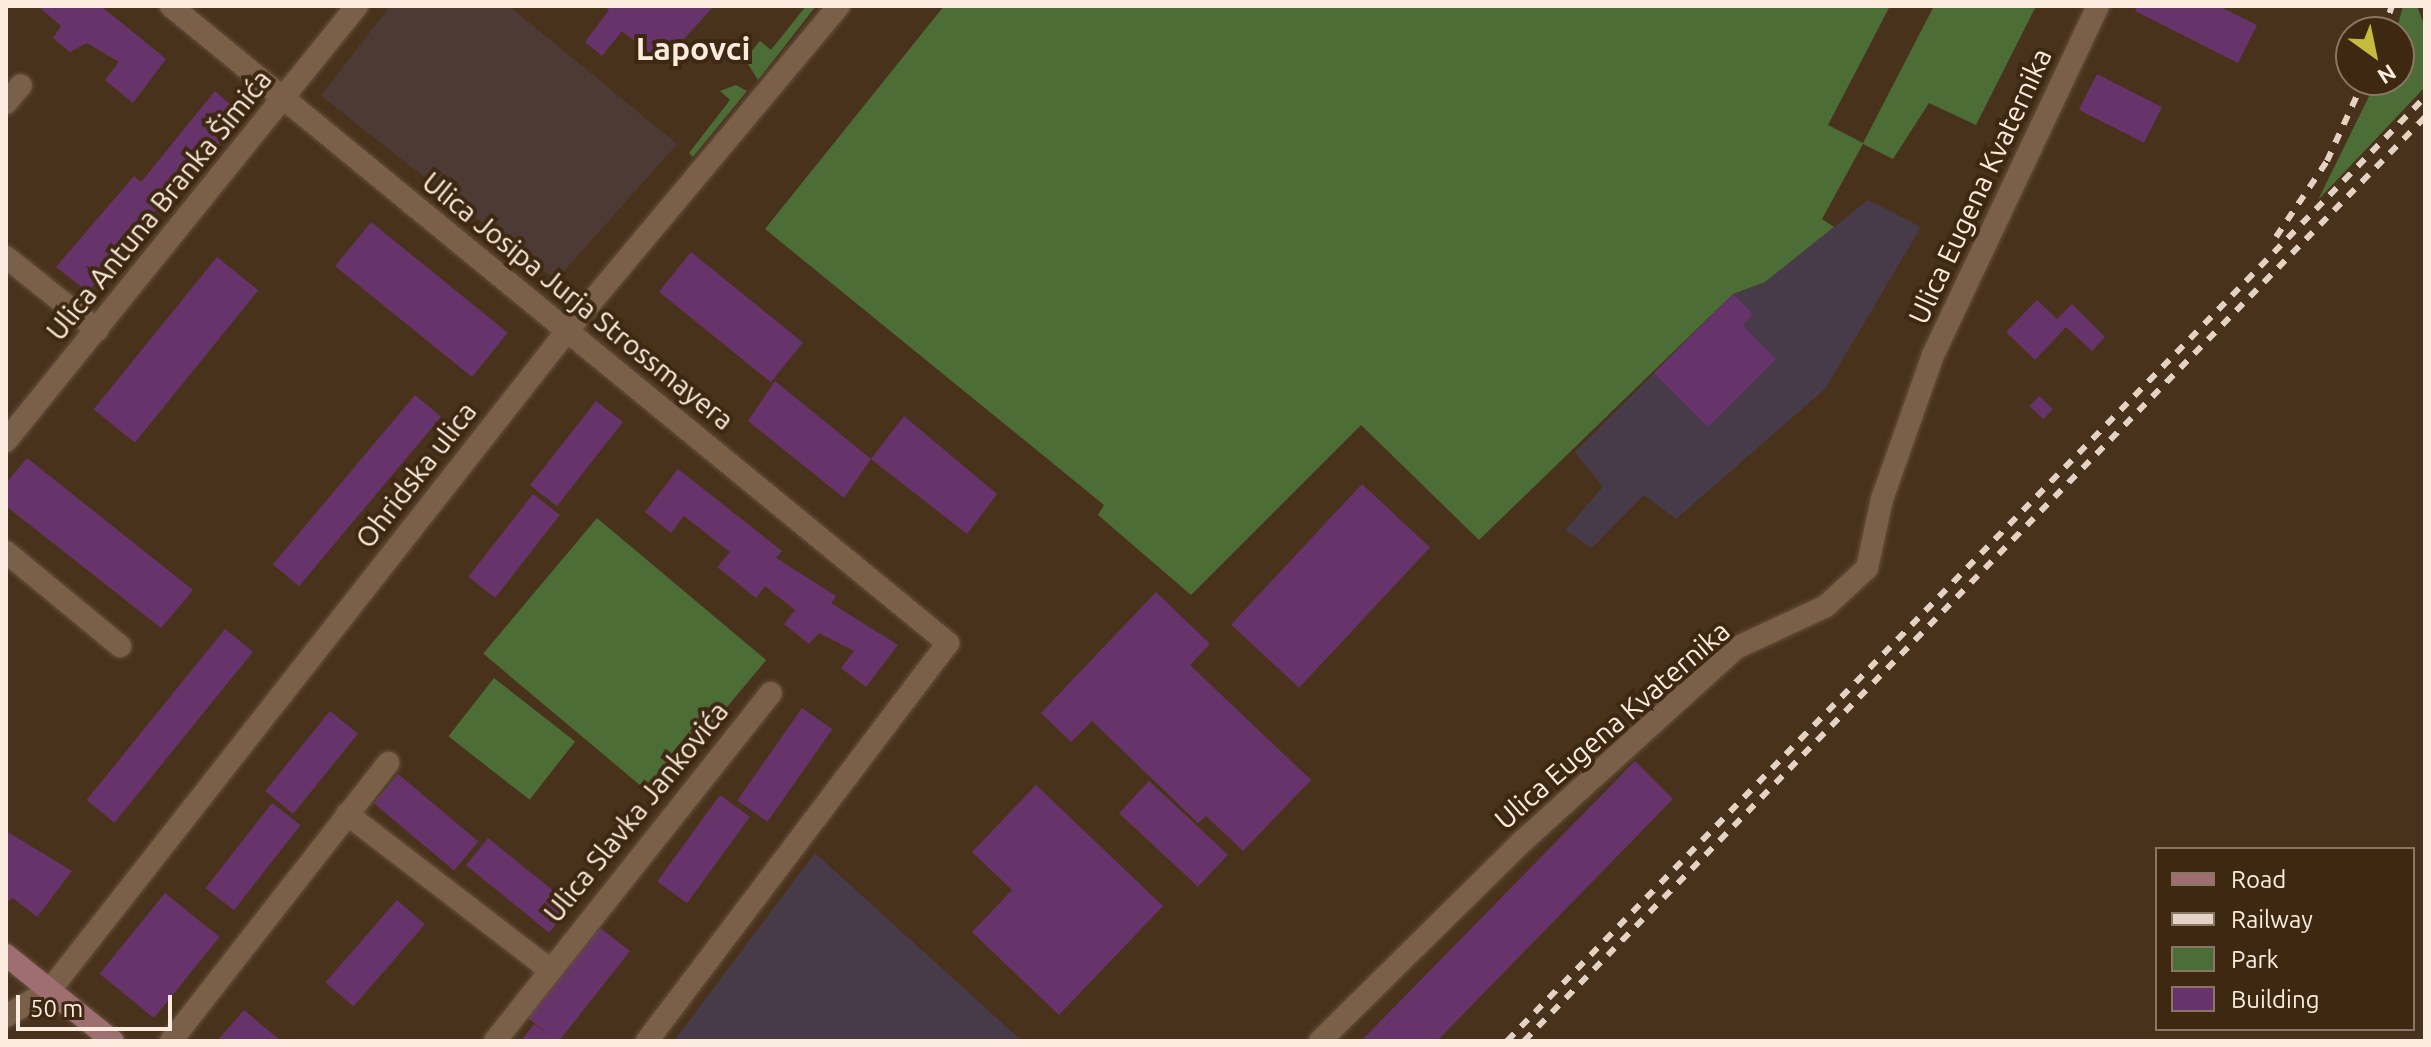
<!DOCTYPE html>
<meta charset="utf-8">
<style>
body{margin:0}
#map{position:relative;width:2431px;height:1047px;overflow:hidden;background:#49321c;font-family:Ubuntu,sans-serif}
div>[style]{position:absolute}
[style*='--x']{left:calc(var(--x)*1px);top:calc(var(--y)*1px);width:calc(var(--w)*1px);rotate:calc(var(--a)*1deg)}
.industrial>*{inset:0;background:#473a49}
.education>*{inset:0;background:#4e3a35}
.green>*{inset:0;background:#4d6d36;transform-origin:0 0}
.building>*{inset:0;background:#66346a;transform-origin:0 0}
.roads{filter:drop-shadow(0 0 2px #64503d) drop-shadow(0 0 2px #64503d)}
.minor>*{height:22px;margin:-11px;padding:0 11px;transform-origin:11px;border-radius:11px;background:#7a6049}
.secondary>*{height:22px;margin:-11px;padding:0 11px;transform-origin:11px;border-radius:11px;background:#9e6e71}
.rail>*{height:6px;margin-top:-3px;transform-origin:0;background:repeating-linear-gradient(90deg,#e4d3c5 0 10px,transparent 0 20px)}
span{translate:-50% -50%;white-space:nowrap;text-align:center;line-height:1.15;-webkit-text-stroke:8px #3e2812;paint-order:stroke}
.street-label{font-size:28px;color:#fcecdf}
.quarter-label{font-size:32px;color:#fcecdf;font-weight:700}
.frame{position:absolute;inset:0;border:8px solid #fcecdf;pointer-events:none}
.legend{position:absolute;left:2155px;top:847px;width:260px;height:184px;box-sizing:border-box;background:#3e2812;border:2px solid #8a7664;margin:0;padding:10px 14px;list-style:none;font-size:24px;color:#fcecdf}
.legend li{display:flex;align-items:center;gap:16px;height:40px}
.legend b{width:40px;border:2px solid #8a7664}
.north{position:absolute;left:2335px;top:16px;width:80px;height:80px;box-sizing:border-box;background:#3e2812;border:2px solid #8a7664;border-radius:50%;rotate:147deg;font-size:22px;font-weight:700;line-height:32px;text-align:center;color:#fcecdf}
.north::after{content:'';display:block;margin:auto;width:28px;height:36px;background:#c5bc3d;clip-path:polygon(50% 0,100% 100%,50% 72%,0 100%)}
.scale{position:absolute;left:16px;top:995px;width:156px;height:36px;box-sizing:border-box;border:4px solid #fcecdf;border-top:0;padding-left:10px;font-size:24px;line-height:28px;white-space:nowrap;color:#fcecdf;-webkit-text-stroke:6px #3e2812;paint-order:stroke}
</style>
<div id="map">
<div class="industrial">
<i style="clip-path:polygon(1868px 200px,1921px 227px,1825px 389px,1676px 519px,1644px 495px,1592px 548px,1565px 530px,1603px 487px,1575px 452px,1733px 294px,1765px 282px)"></i>
<i style="clip-path:polygon(815px 853px,1022px 1041px,674px 1041px)"></i>
</div>
<div class="education">
<i style="clip-path:polygon(390px 6px,509px 6px,677px 144px,556px 280px,321px 96px)"></i>
</div>
<div class="green">
<i style="clip-path:polygon(806px 6px,816px 6px,758px 80px,745px 59px,760px 41px,771px 50px)"></i>
<i style="clip-path:polygon(944px 6px,1890px 6px,1828px 125px,1863px 143px,1934px 6px,2036px 6px,1976px 125px,1929px 103px,1893px 159px,1863px 144px,1822px 219px,1834px 227px,1765px 282px,1733px 294px,1479px 540px,1361px 425px,1191px 595px,1098px 515px,1104px 505px,765px 229px)"></i>
<i style="clip-path:polygon(2403px 6px,2417px 6px,2425px 27px,2425px 87px,2318px 200px,2377px 80px,2399px 80px,2396px 32px)"></i>
<i style="clip-path:polygon(736px 85px,747px 91px,693px 157px,689px 153px,730px 100px,720px 91px)"></i>
<i style="left:597px;top:518px;width:221px;height:177px;rotate:40deg"></i>
<i style="left:494px;top:678px;width:103px;height:74px;rotate:38deg"></i>
</div>
<div class="building">
<i style="clip-path:polygon(38px 6px,101px 6px,166px 59px,133px 103px,105px 80px,119px 62px,87px 43px,70px 52px,53px 38px,61px 26px)"></i>
<i style="clip-path:polygon(604px 6px,714px 6px,662px 63px,622px 31px,602px 56px,585px 42px,609px 10px)"></i>
<i style="clip-path:polygon(2137px 6px,2218px 6px,2257px 25px,2238px 63px,2135px 11px)"></i>
<i style="left:2097px;top:74px;width:73px;height:40px;rotate:27deg"></i>
<i style="clip-path:polygon(215px 91px,243px 116px,169px 210px,161px 204px,88px 292px,56px 267px,134px 176px,141px 182px)"></i>
<i style="left:371px;top:222px;width:176px;height:57px;rotate:39deg"></i>
<i style="left:691px;top:252px;width:144px;height:51px;rotate:39deg"></i>
<i style="left:217px;top:257px;width:53px;height:196px;rotate:39deg"></i>
<i style="clip-path:polygon(1733px 294px,1753px 314px,1743px 325px,1776px 359px,1708px 427px,1654px 373px)"></i>
<i style="clip-path:polygon(2037px 300px,2057px 319px,2072px 304px,2105px 337px,2092px 351px,2066px 327px,2035px 360px,2006px 332px)"></i>
<i style="clip-path:polygon(775px 381px,871px 459px,904px 416px,997px 494px,967px 534px,871px 459px,844px 498px,748px 421px)"></i>
<i style="left:415px;top:395px;width:34px;height:221px;rotate:40deg"></i>
<i style="left:2039px;top:396px;width:19px;height:14px;rotate:43deg"></i>
<i style="left:596px;top:401px;width:34px;height:107px;rotate:38deg"></i>
<i style="clip-path:polygon(27px 458px,193px 590px,161px 628px,6px 506px,6px 483px)"></i>
<i style="clip-path:polygon(678px 469px,782px 551px,776px 558px,836px 596px,831px 603px,898px 645px,866px 687px,841px 668px,854px 651px,819px 633px,809px 644px,784px 624px,795px 610px,765px 586px,756px 598px,717px 567px,730px 552px,684px 516px,671px 533px,645px 512px)"></i>
<i style="left:1362px;top:484px;width:93px;height:192px;rotate:43deg"></i>
<i style="left:533px;top:494px;width:34px;height:105px;rotate:38deg"></i>
<i style="clip-path:polygon(1156px 592px,1210px 644px,1190px 665px,1311px 780px,1243px 851px,1206px 816px,1198px 823px,1092px 721px,1071px 742px,1041px 713px)"></i>
<i style="left:225px;top:629px;width:36px;height:220px;rotate:39deg"></i>
<i style="left:802px;top:708px;width:37px;height:113px;rotate:35deg"></i>
<i style="left:330px;top:711px;width:36px;height:103px;rotate:39deg"></i>
<i style="clip-path:polygon(1635px 761px,1673px 799px,1437px 1041px,1361px 1041px)"></i>
<i style="left:398px;top:774px;width:105px;height:38px;rotate:40deg"></i>
<i style="left:1149px;top:781px;width:108px;height:44px;rotate:43deg"></i>
<i style="clip-path:polygon(1036px 785px,1163px 906px,1059px 1015px,972px 932px,1012px 890px,972px 852px)"></i>
<i style="left:720px;top:795px;width:37px;height:107px;rotate:36deg"></i>
<i style="left:272px;top:803px;width:36px;height:108px;rotate:38deg"></i>
<i style="clip-path:polygon(6px 831px,72px 871px,37px 917px,13px 898px,6px 902px)"></i>
<i style="left:488px;top:838px;width:107px;height:35px;rotate:39deg"></i>
<i style="left:165px;top:893px;width:70px;height:104px;rotate:39deg"></i>
<i style="left:397px;top:900px;width:37px;height:109px;rotate:41deg"></i>
<i style="clip-path:polygon(600px 928px,630px 951px,559px 1041px,521px 1041px,534px 1024px,551px 1036px,528px 1018px)"></i>
<i style="clip-path:polygon(244px 1010px,281px 1041px,217px 1041px)"></i>
</div>
<div class="roads">
<div class="minor">
<i style="--x:171;--y:6;--w:1005;--a:39.35"></i>
<i style="--x:948;--y:643;--w:499;--a:127.1"></i>
<i style="--x:6;--y:103;--w:23;--a:-50"></i>
<i style="--x:6;--y:257;--w:117;--a:38.7"></i>
<i style="--x:6;--y:441;--w:559;--a:-51.1"></i>
<i style="--x:6;--y:552;--w:148;--a:39.5"></i>
<i style="--x:347;--y:814;--w:253;--a:37.5"></i>
<i style="--x:6;--y:1016;--w:51;--a:-30.6"></i>
<i style="--x:50;--y:990;--w:838;--a:-51.89"></i>
<i style="--x:567;--y:331;--w:424;--a:-50.1"></i>
<i style="--x:171;--y:1041;--w:353;--a:-52"></i>
<i style="--x:495;--y:1041;--w:444;--a:-51.6"></i>
<i style="--x:1320;--y:1041;--w:285;--a:-44.6"></i>
<i style="--x:1523;--y:841;--w:287;--a:-42.2"></i>
<i style="--x:1736;--y:648;--w:99;--a:-25"></i>
<i style="--x:1826;--y:606;--w:56;--a:-42.8"></i>
<i style="--x:1867;--y:568;--w:71;--a:-77.7"></i>
<i style="--x:1882;--y:499;--w:153;--a:-70.5"></i>
<i style="--x:1933;--y:355;--w:386;--a:-64.7"></i>
</div>
<div class="secondary">
<i style="--x:6;--y:955;--w:137;--a:38.8"></i>
</div>
</div>
<div class="rail">
<i style="--x:2383;--y:32;--w:28;--a:-71"></i>
<i style="--x:2276;--y:237;--w:92;--a:-56.1"></i>
<i style="--x:2327;--y:161;--w:89;--a:-65.4"></i>
<i style="--x:1507;--y:1041;--w:1317;--a:-45.8"></i>
<i style="--x:1524;--y:1041;--w:1291;--a:-45.72"></i>
</div>
<div class="street-label">
<span style="left:1980px;top:186px;rotate:-65deg">Ulica Eugena Kvaternika</span>
<span style="left:159px;top:205px;rotate:-51deg">Ulica Antuna Branka Šimića</span>
<span style="left:578px;top:301px;rotate:39deg">Ulica Josipa Jurja Strossmayera</span>
<span style="left:416px;top:475px;rotate:-52deg">Ohridska ulica</span>
<span style="left:1612px;top:725px;rotate:-41deg">Ulica Eugena Kvaternika</span>
<span style="left:636px;top:812px;rotate:-51deg">Ulica Slavka Jankovića</span>
</div>
<div class="quarter-label">
<span style="left:693px;top:48px">Lapovci</span>
</div>
<div class="frame"></div>
<ul class="legend">
<li><b style="height:10px;background:#9e6e71"></b>Road</li>
<li><b style="height:10px;background:#e4d3c5"></b>Railway</li>
<li><b style="height:22px;background:#4d6d36"></b>Park</li>
<li><b style="height:22px;background:#66346a"></b>Building</li>
</ul>
<div class="north">N</div>
<div class="scale">50 m</div>
</div>
